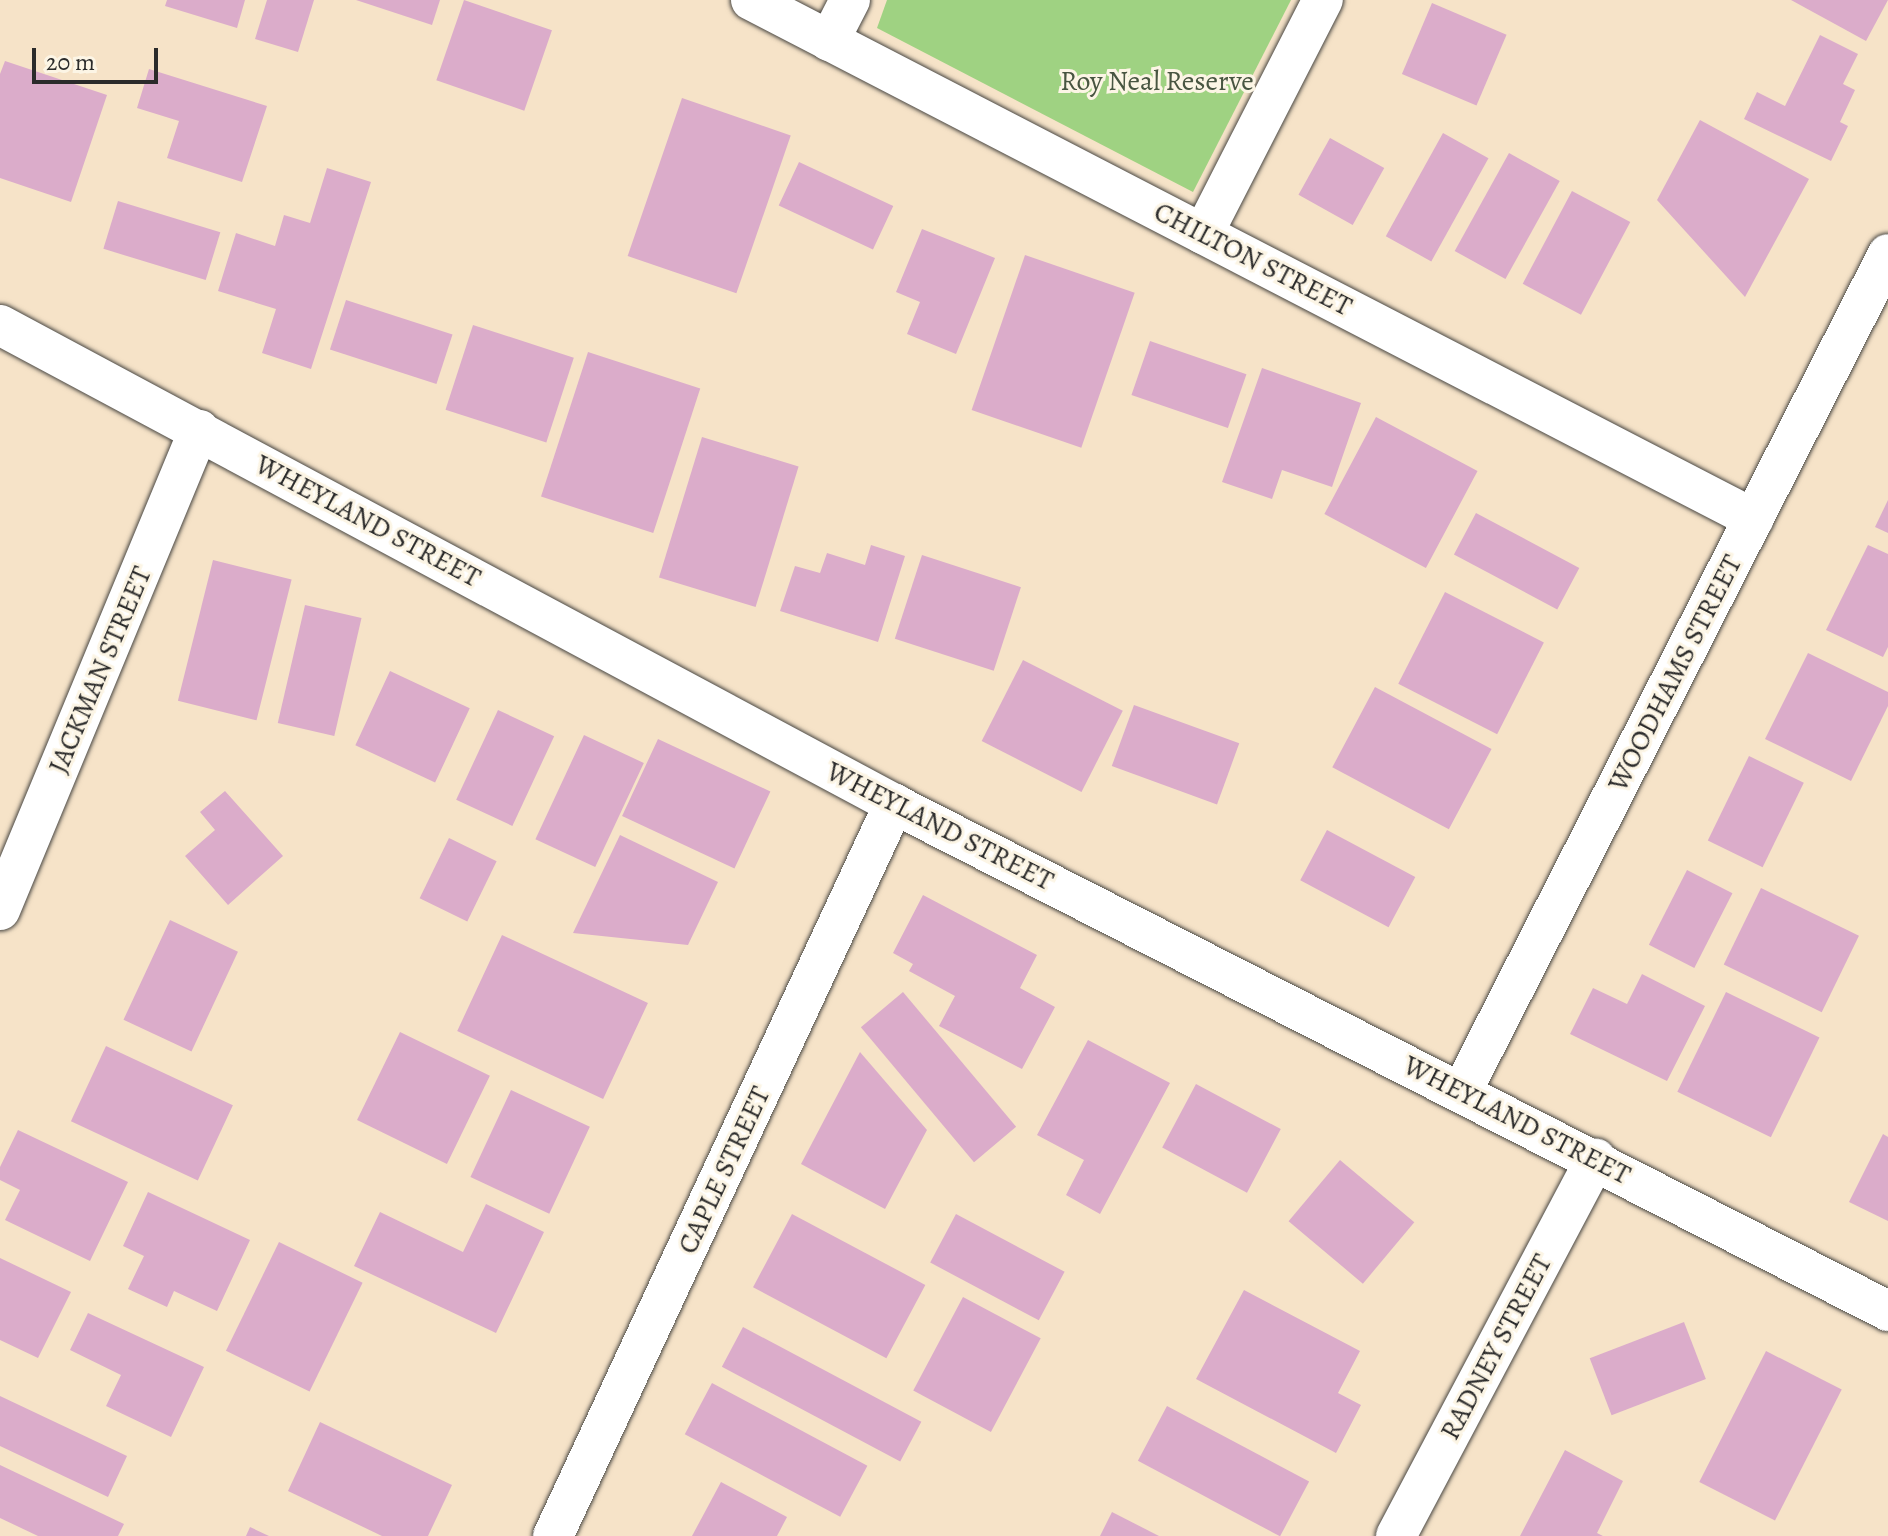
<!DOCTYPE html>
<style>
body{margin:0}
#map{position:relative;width:1888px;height:1536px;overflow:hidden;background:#f6e3c8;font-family:Alegreya,serif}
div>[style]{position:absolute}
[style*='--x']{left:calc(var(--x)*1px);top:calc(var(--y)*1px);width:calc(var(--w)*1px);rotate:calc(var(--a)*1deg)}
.green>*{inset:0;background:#9fd282}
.building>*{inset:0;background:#dbacca;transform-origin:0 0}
.roads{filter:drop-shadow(0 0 2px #494743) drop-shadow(0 0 2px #494743)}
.minor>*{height:40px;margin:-20px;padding:0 20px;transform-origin:20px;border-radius:20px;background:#fff}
span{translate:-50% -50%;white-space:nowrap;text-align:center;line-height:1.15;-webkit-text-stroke:6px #fcf5e5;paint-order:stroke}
.park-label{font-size:28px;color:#485541}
.street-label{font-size:28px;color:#2b2b2b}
.scale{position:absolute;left:32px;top:48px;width:126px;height:36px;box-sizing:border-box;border:4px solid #2b2b2b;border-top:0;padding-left:10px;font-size:24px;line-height:28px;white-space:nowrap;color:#2b2b2b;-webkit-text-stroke:6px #fcf5e5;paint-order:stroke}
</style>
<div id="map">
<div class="green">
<i style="clip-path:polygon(887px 0,1291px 0,1193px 192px,877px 28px)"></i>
</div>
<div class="building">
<i style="clip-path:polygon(167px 0,245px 0,237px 28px,165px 6px)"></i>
<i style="clip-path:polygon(267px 0,314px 0,298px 52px,255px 39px)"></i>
<i style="clip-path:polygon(356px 0,440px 0,432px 25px)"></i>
<i style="left:464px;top:0;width:93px;height:85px;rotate:19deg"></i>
<i style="clip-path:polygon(1791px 0,1888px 0,1866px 41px)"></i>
<i style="left:1432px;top:3px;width:81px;height:77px;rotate:23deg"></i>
<i style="clip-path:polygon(1820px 35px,1858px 54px,1843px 84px,1855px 90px,1840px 122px,1848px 126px,1831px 161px,1744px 119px,1757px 92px,1785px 106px)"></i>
<i style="clip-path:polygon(5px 61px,107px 95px,71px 202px,0 178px,0 74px)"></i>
<i style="clip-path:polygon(149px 69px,267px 106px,242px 182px,167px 158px,179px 121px,137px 108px)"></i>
<i style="left:682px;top:98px;width:115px;height:167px;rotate:19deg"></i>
<i style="clip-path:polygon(1700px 120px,1809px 179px,1745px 297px,1657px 200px)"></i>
<i style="left:1443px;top:133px;width:52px;height:118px;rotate:29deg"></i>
<i style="left:1330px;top:138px;width:62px;height:65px;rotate:29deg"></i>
<i style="left:1509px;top:153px;width:58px;height:112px;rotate:29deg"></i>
<i style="left:799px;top:162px;width:104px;height:48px;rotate:25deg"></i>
<i style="clip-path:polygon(327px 168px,371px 182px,311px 369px,262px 353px,276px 309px,218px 291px,236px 233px,275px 246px,284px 215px,310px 223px)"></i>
<i style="left:1572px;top:191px;width:66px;height:105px;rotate:28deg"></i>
<i style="left:118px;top:201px;width:107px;height:50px;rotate:17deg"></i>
<i style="clip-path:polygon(922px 229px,995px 258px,956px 354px,907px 334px,920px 302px,896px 292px)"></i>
<i style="left:1025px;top:255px;width:116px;height:164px;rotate:19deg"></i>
<i style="left:346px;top:300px;width:112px;height:52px;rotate:18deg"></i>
<i style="left:473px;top:325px;width:106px;height:89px;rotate:18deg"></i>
<i style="left:1150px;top:341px;width:102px;height:57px;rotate:19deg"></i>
<i style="left:588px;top:352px;width:118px;height:152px;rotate:18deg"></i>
<i style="clip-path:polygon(1262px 368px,1361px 403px,1332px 487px,1282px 470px,1272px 499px,1222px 482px)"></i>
<i style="left:1376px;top:417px;width:115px;height:110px;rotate:28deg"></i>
<i style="left:702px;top:437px;width:101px;height:147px;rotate:17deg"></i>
<i style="clip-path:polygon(1888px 500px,1888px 533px,1875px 527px)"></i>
<i style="left:1476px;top:513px;width:117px;height:47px;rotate:28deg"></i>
<i style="clip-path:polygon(871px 545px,905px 556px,878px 642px,780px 611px,795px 566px,820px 573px,827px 553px,865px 565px)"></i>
<i style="clip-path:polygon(1868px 545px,1888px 554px,1888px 647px,1883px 657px,1826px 630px)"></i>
<i style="left:922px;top:555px;width:104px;height:88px;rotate:18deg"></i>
<i style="left:213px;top:560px;width:81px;height:145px;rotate:14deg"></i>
<i style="left:1445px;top:592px;width:111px;height:103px;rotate:27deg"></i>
<i style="left:305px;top:605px;width:58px;height:121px;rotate:13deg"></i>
<i style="clip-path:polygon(1808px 653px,1888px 692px,1888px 706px,1851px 781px,1765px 739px)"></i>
<i style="left:1023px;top:660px;width:112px;height:91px;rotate:27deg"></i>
<i style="left:390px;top:671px;width:88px;height:82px;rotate:25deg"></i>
<i style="left:1375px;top:687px;width:132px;height:91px;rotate:28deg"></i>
<i style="left:1134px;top:705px;width:112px;height:65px;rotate:20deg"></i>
<i style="left:498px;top:710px;width:62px;height:99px;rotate:25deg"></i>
<i style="left:584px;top:735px;width:66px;height:115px;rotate:25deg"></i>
<i style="left:658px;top:739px;width:124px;height:85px;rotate:25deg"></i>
<i style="left:1749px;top:756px;width:61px;height:94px;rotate:26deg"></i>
<i style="clip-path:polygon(225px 791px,283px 856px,228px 905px,185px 856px,215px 830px,200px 812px)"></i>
<i style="left:1327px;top:830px;width:100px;height:57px;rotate:28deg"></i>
<i style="clip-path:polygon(620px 835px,718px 882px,688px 945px,573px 933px)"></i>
<i style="left:449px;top:838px;width:53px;height:67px;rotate:26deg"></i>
<i style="left:1687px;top:870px;width:51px;height:84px;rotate:27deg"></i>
<i style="left:1761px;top:888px;width:109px;height:85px;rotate:26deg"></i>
<i style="clip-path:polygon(923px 895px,1037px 955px,1020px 988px,1055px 1007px,1022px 1069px,939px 1026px,955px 996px,909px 971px,913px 964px,893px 953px)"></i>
<i style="left:170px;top:920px;width:75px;height:110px;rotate:25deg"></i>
<i style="left:502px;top:935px;width:161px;height:106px;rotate:25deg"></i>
<i style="clip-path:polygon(1642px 974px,1705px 1006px,1667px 1081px,1570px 1034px,1593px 988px,1627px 1004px)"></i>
<i style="left:903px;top:992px;width:176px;height:55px;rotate:50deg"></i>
<i style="left:1726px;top:992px;width:104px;height:111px;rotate:26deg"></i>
<i style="left:400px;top:1032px;width:100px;height:98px;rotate:26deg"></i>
<i style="clip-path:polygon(1088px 1040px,1170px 1083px,1100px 1214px,1066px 1195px,1084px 1160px,1037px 1135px)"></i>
<i style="left:106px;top:1046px;width:140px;height:83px;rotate:25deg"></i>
<i style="clip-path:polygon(860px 1052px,927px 1130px,885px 1209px,801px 1164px)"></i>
<i style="left:1196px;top:1084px;width:96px;height:72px;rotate:28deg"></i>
<i style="left:511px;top:1090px;width:87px;height:96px;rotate:25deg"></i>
<i style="clip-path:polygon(18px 1130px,128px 1182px,90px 1261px,5px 1220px,20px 1190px,0 1180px,0 1167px)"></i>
<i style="clip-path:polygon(1883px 1134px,1888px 1137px,1888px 1221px,1849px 1202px)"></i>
<i style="left:1340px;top:1160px;width:97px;height:80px;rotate:40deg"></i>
<i style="clip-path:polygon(148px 1192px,250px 1240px,217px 1311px,174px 1291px,167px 1307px,128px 1289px,144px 1256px,123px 1246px)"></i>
<i style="clip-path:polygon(486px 1204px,544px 1232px,496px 1333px,354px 1266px,380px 1212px,463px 1252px)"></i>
<i style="left:792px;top:1214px;width:151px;height:83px;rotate:28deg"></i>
<i style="left:956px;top:1214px;width:123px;height:55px;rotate:28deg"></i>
<i style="left:279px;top:1242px;width:93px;height:121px;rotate:26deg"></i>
<i style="clip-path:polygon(0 1258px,71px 1292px,38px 1358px,0 1340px)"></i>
<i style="clip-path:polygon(1244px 1290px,1360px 1351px,1338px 1393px,1361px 1405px,1336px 1453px,1196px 1379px)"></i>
<i style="left:963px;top:1297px;width:88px;height:106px;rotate:28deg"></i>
<i style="clip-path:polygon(88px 1313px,204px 1367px,171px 1437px,106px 1406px,121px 1375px,70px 1350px)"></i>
<i style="left:1684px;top:1322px;width:61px;height:101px;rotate:69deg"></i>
<i style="left:743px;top:1327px;width:202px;height:45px;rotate:28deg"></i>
<i style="left:1766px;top:1351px;width:85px;height:147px;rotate:27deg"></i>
<i style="left:712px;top:1383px;width:176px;height:58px;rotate:28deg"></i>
<i style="clip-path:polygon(0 1396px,127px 1456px,108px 1497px,0 1446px)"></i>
<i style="left:1167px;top:1406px;width:161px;height:62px;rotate:28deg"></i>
<i style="clip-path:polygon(320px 1422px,452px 1485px,428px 1536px,382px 1536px,288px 1491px)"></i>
<i style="clip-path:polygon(1565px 1450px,1623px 1481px,1597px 1533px,1603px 1536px,1520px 1536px)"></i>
<i style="clip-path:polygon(0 1465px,124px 1524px,118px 1536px,38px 1536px,0 1518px)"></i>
<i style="clip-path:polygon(721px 1482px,787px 1517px,777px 1536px,692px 1536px)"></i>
<i style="clip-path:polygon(1112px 1512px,1159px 1536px,1100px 1536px)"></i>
<i style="clip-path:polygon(250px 1527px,269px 1536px,246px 1536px)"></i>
</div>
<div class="roads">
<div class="minor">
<i style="--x:751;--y:0;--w:1129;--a:27.36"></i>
<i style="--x:829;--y:41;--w:46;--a:-62.9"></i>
<i style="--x:1203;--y:234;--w:263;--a:-62.9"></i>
<i style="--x:0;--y:325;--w:1014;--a:28.18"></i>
<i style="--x:894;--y:804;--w:1116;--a:27.02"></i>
<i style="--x:0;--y:910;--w:520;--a:-67.48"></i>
<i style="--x:1461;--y:1093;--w:941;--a:-63.03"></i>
<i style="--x:553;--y:1536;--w:808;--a:-65.02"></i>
<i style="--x:1396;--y:1536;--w:427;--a:-62.1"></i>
</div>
</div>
<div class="park-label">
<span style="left:1157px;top:81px">Roy Neal Reserve</span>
</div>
<div class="street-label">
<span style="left:1253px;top:259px;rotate:27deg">CHILTON STREET</span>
<span style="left:368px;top:521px;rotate:28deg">WHEYLAND STREET</span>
<span style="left:100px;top:670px;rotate:-67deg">JACKMAN STREET</span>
<span style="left:1675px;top:673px;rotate:-63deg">WOODHAMS STREET</span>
<span style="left:940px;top:826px;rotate:27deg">WHEYLAND STREET</span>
<span style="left:1517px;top:1120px;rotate:27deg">WHEYLAND STREET</span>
<span style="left:724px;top:1170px;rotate:-65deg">CAPLE STREET</span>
<span style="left:1496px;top:1347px;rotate:-62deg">RADNEY STREET</span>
</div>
<div class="scale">20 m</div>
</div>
